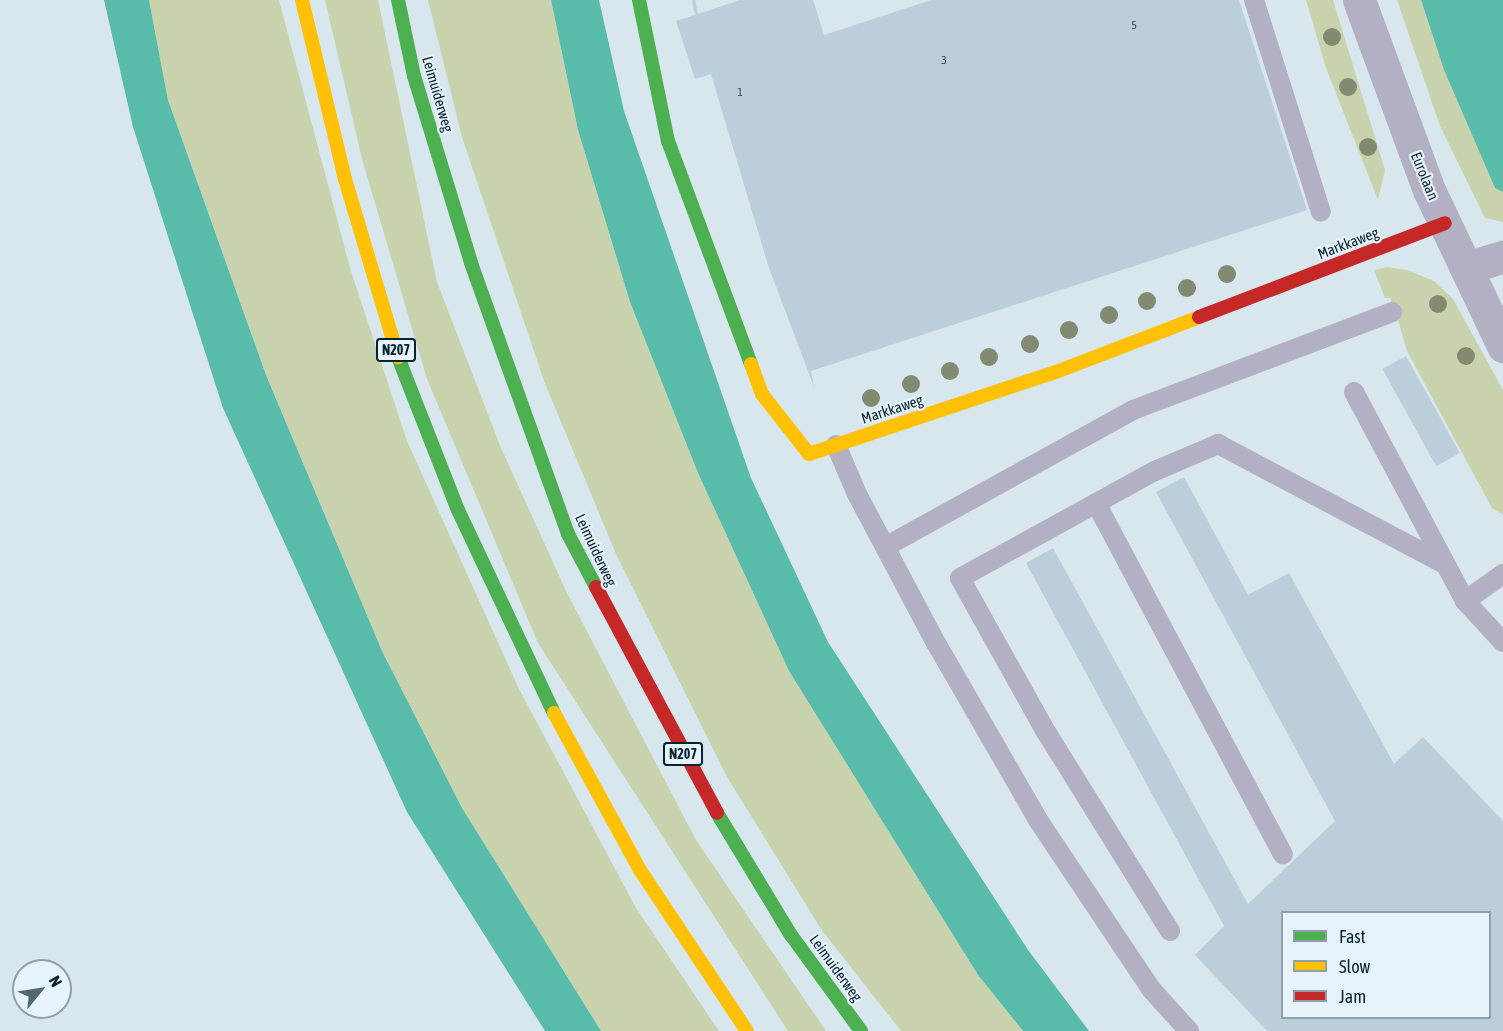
<!DOCTYPE html>
<style>
body{margin:0}
#map{position:relative;width:1503px;height:1031px;overflow:hidden;background:#d8e6ee;font-family:"Asap Condensed",sans-serif}
div>[style]{position:absolute}
[style*='--x']{left:calc(var(--x)*1px);top:calc(var(--y)*1px);width:calc(var(--w)*1px);rotate:calc(var(--a)*1deg)}
.green>*{inset:0;background:#c8d3ae}
.water>*{inset:0;background:#59bcab}
.building>*{inset:0;background:#bbced9;transform-origin:0 0}
.lane>*{height:20px;margin:-10px;padding:0 10px;transform-origin:10px;border-radius:10px;background:#b3b0c4}
.street>*{height:33px;margin:-16.5px;padding:0 16.5px;transform-origin:16.5px;border-radius:16.5px;background:#b3b0c4}
.fast>*{height:14px;margin:-7px;padding:0 7px;transform-origin:7px;border-radius:7px;background:#4caf50}
.slow>*{height:14px;margin:-7px;padding:0 7px;transform-origin:7px;border-radius:7px;background:#ffc107}
.jam>*{height:14px;margin:-7px;padding:0 7px;transform-origin:7px;border-radius:7px;background:#c62828}
.trees>*{width:18px;height:18px;margin:-9px;border-radius:50%;background:#828b72}
span{translate:-50% -50%;white-space:nowrap;text-align:center;line-height:1.15;-webkit-text-stroke:4.5px #e7f3fb;paint-order:stroke}
.number-label{font-size:12px;color:#364e5b}
.number-label span{-webkit-text-stroke-width:0}
.shield-label span{padding:2px 4px;background:#e7f3fb;border:2px solid;border-radius:4px;-webkit-text-stroke-width:0}
.shield-label{font-size:14px;color:#082330;font-weight:700}
.street-label{font-size:15px;color:#082330}
.legend{position:absolute;left:1281px;top:911px;width:210px;height:108px;box-sizing:border-box;background:#e7f3fb;border:2px solid #8ea0aa;margin:0;padding:8px 10px;list-style:none;font-size:18px;color:#082330}
.legend li{display:flex;align-items:center;gap:12px;height:30px}
.legend b{width:30px;border:2px solid #8ea0aa}
.north{position:absolute;left:12px;top:959px;width:60px;height:60px;box-sizing:border-box;background:#e7f3fb;border:2px solid #8ea0aa;border-radius:50%;rotate:60deg;font-size:16px;font-weight:700;line-height:24px;text-align:center;color:#082330}
.north::after{content:'';display:block;margin:auto;width:21px;height:27px;background:#516772;clip-path:polygon(50% 0,100% 100%,50% 72%,0 100%)}
</style>
<div id="map">
<div class="green">
<i style="clip-path:polygon(149px 0,279px 0,350px 268px,407px 441px,519px 689px,636px 908px,719px 1031px,601px 1031px,462px 808px,382px 651px,266px 375px,168px 100px)"></i>
<i style="clip-path:polygon(325px 0,378px 0,437px 282px,501px 448px,567px 593px,696px 840px,826px 1031px,788px 1031px,538px 643px,427px 379px,362px 159px)"></i>
<i style="clip-path:polygon(428px 0,551px 0,578px 130px,630px 302px,698px 473px,789px 671px,978px 975px,1023px 1031px,901px 1031px,821px 929px,727px 777px,616px 554px,544px 381px,462px 137px)"></i>
<i style="clip-path:polygon(1306px 0,1333px 0,1385px 170px,1378px 200px,1326px 68px)"></i>
<i style="clip-path:polygon(1397px 0,1421px 0,1444px 70px,1495px 188px,1503px 192px,1503px 222px,1485px 218px,1440px 126px)"></i>
<i style="clip-path:polygon(1387px 267px,1407px 270px,1434px 281px,1453px 299px,1503px 390px,1503px 515px,1492px 508px,1407px 351px,1395px 310px,1390px 298px,1385px 298px,1374px 270px)"></i>
</div>
<div class="water">
<i style="clip-path:polygon(104px 0,149px 0,168px 100px,266px 375px,382px 651px,462px 808px,601px 1031px,545px 1031px,407px 812px,223px 408px,133px 127px)"></i>
<i style="clip-path:polygon(551px 0,599px 0,624px 111px,751px 478px,828px 642px,1028px 950px,1089px 1031px,1023px 1031px,978px 975px,789px 671px,698px 473px,630px 302px,578px 130px)"></i>
<i style="clip-path:polygon(1421px 0,1503px 0,1503px 192px,1495px 188px,1444px 70px)"></i>
</div>
<div class="building">
<i style="clip-path:polygon(692px 0,695px 0,698px 14px,740px 0,813px 0,824px 35px,931px 0,1239px 0,1307px 210px,811px 371px,814px 387px,768px 265px,711px 74px,695px 79px,676px 21px,695px 15px)"></i>
<i style="left:1406px;top:356px;width:111px;height:27px;rotate:61deg"></i>
<i style="clip-path:polygon(evenodd,1184px 477px,1248px 595px,1289px 573px,1394px 764px,1423px 737px,1503px 821px,1503px 1031px,1267px 1031px,1195px 955px,1224px 926px,1026px 563px,1053px 548px,1248px 904px,1335px 821px,1156px 492px,1184px 477px,1282px 912px,1490px 912px,1490px 1018px,1282px 1018px,1282px 912px)"></i>
</div>
<div class="lane">
<i style="--x:1254;--y:0;--w:222;--a:72.5"></i>
<i style="--x:1354;--y:392;--w:237;--a:62"></i>
<i style="--x:1465;--y:601;--w:47;--a:-35.4"></i>
<i style="--x:836;--y:445;--w:53;--a:66.8"></i>
<i style="--x:857;--y:494;--w:169;--a:62.1"></i>
<i style="--x:936;--y:643;--w:204;--a:60"></i>
<i style="--x:1038;--y:820;--w:203;--a:56.2"></i>
<i style="--x:1151;--y:989;--w:57;--a:47.9"></i>
<i style="--x:1096;--y:503;--w:398;--a:62"></i>
<i style="--x:885;--y:547;--w:283;--a:-28.9"></i>
<i style="--x:1133;--y:410;--w:277;--a:-20.7"></i>
<i style="--x:1465;--y:601;--w:56;--a:47.2"></i>
<i style="--x:1170;--y:931;--w:234;--a:-121.9"></i>
<i style="--x:1046;--y:732;--w:176;--a:-119.2"></i>
<i style="--x:960;--y:578;--w:222;--a:-28.8"></i>
<i style="--x:1155;--y:471;--w:69;--a:-23.2"></i>
<i style="--x:1218;--y:444;--w:255;--a:27.9"></i>
</div>
<div class="street">
<i style="--x:1359;--y:0;--w:202;--a:69.8"></i>
<i style="--x:1429;--y:190;--w:173;--a:64.6"></i>
<i style="--x:1466;--y:268;--w:39;--a:-17"></i>
</div>
<div class="fast">
<i style="--x:398;--y:0;--w:78;--a:78.1"></i>
<i style="--x:414;--y:76;--w:195;--a:73"></i>
<i style="--x:471;--y:263;--w:288;--a:70.3"></i>
<i style="--x:568;--y:534;--w:60;--a:62.2"></i>
<i style="--x:639;--y:0;--w:144;--a:78.4"></i>
<i style="--x:668;--y:141;--w:238;--a:69.6"></i>
<i style="--x:398;--y:357;--w:164;--a:68.6"></i>
<i style="--x:458;--y:510;--w:225;--a:64.7"></i>
<i style="--x:717;--y:813;--w:143;--a:58.8"></i>
<i style="--x:791;--y:935;--w:119;--a:53.9"></i>
</div>
<div class="slow">
<i style="--x:302;--y:0;--w:184;--a:76.5"></i>
<i style="--x:345;--y:179;--w:186;--a:73.4"></i>
<i style="--x:751;--y:364;--w:32;--a:70"></i>
<i style="--x:762;--y:394;--w:76;--a:51.9"></i>
<i style="--x:809;--y:454;--w:260;--a:-18.4"></i>
<i style="--x:1056;--y:372;--w:153;--a:-21"></i>
<i style="--x:554;--y:713;--w:179;--a:61.3"></i>
<i style="--x:640;--y:870;--w:193;--a:56.4"></i>
</div>
<div class="jam">
<i style="--x:1199;--y:317;--w:263;--a:-20.9"></i>
<i style="--x:596;--y:587;--w:256;--a:61.8"></i>
</div>
<div class="trees">
<i style="left:1332px;top:37px"></i>
<i style="left:1348px;top:87px"></i>
<i style="left:1368px;top:147px"></i>
<i style="left:1227px;top:274px"></i>
<i style="left:1187px;top:288px"></i>
<i style="left:1147px;top:301px"></i>
<i style="left:1438px;top:304px"></i>
<i style="left:1109px;top:315px"></i>
<i style="left:1069px;top:330px"></i>
<i style="left:1030px;top:344px"></i>
<i style="left:1466px;top:356px"></i>
<i style="left:989px;top:357px"></i>
<i style="left:950px;top:371px"></i>
<i style="left:911px;top:384px"></i>
<i style="left:871px;top:398px"></i>
</div>
<div class="number-label">
<span style="left:1134px;top:26px">5</span>
<span style="left:944px;top:61px">3</span>
<span style="left:740px;top:93px">1</span>
</div>
<div class="shield-label">
<span style="left:396px;top:350px">N207</span>
<span style="left:683px;top:754px">N207</span>
</div>
<div class="street-label">
<span style="left:438px;top:94px;rotate:74deg">Leimuiderweg</span>
<span style="left:1425px;top:176px;rotate:68deg">Eurolaan</span>
<span style="left:1348px;top:243px;rotate:-21deg">Markkaweg</span>
<span style="left:892px;top:409px;rotate:-18deg">Markkaweg</span>
<span style="left:596px;top:550px;rotate:65deg">Leimuiderweg</span>
<span style="left:836px;top:968px;rotate:54deg">Leimuiderweg</span>
</div>
<ul class="legend">
<li><b style="height:8px;background:#4caf50"></b>Fast</li>
<li><b style="height:8px;background:#ffc107"></b>Slow</li>
<li><b style="height:8px;background:#c62828"></b>Jam</li>
</ul>
<div class="north">N</div>
</div>
